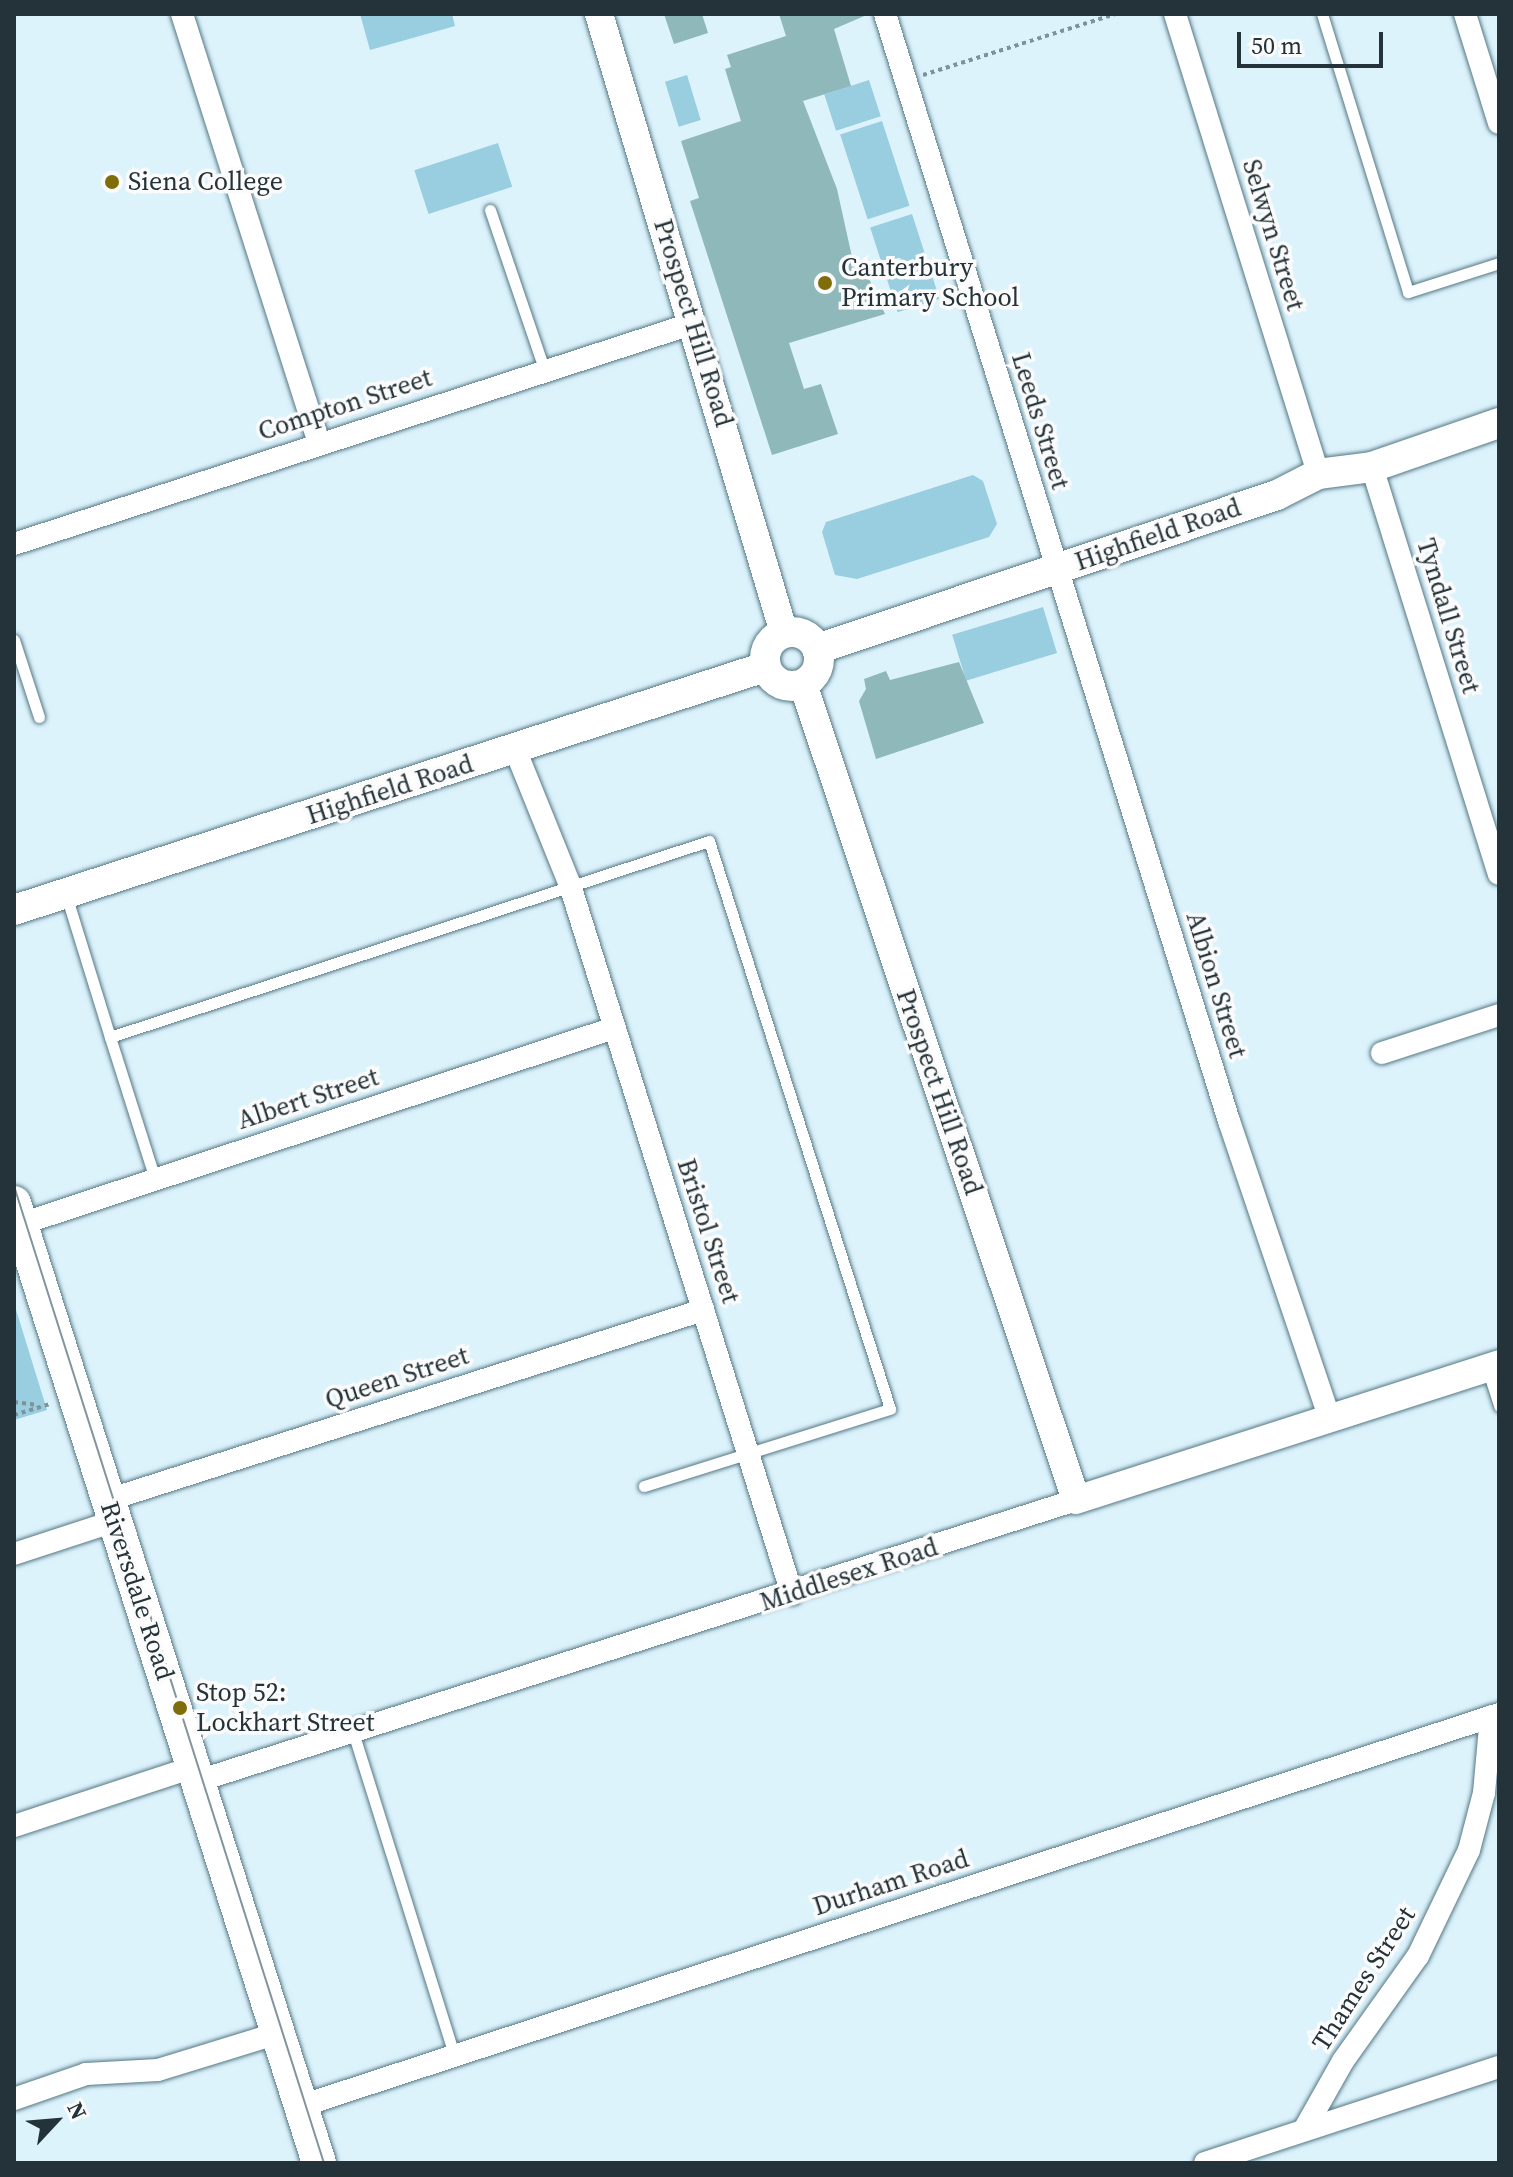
<!DOCTYPE html>
<style>
body{margin:0}
#map{position:relative;width:1513px;height:2177px;overflow:hidden;background:#dcf3fc;font-family:"Source Serif 4",serif}
div>[style]{position:absolute}
[style*='--x']{left:calc(var(--x)*1px);top:calc(var(--y)*1px);width:calc(var(--w)*1px);rotate:calc(var(--a)*1deg)}
.green>*{inset:0;background:#99cde0;transform-origin:0 0}
.building>*{inset:0;background:#8eb8b9}
.path>*{height:4px;margin-top:-2px;transform-origin:0;background:repeating-linear-gradient(90deg,#7f9299 0 4px,transparent 0 8px)}
.roads{filter:drop-shadow(0 0 2px #547784) drop-shadow(0 0 2px #547784)}
.service>*{height:11px;margin:-5.5px;padding:0 5.5px;transform-origin:5.5px;border-radius:5.5px;background:#fff}
.minor>*{height:22px;margin:-11px;padding:0 11px;transform-origin:11px;border-radius:11px;background:#fff}
.tertiary>*{height:28px;margin:-14px;padding:0 14px;transform-origin:14px;border-radius:14px;background:#fff}
.secondary>*{height:30px;margin:-15px;padding:0 15px;transform-origin:15px;border-radius:15px;background:#fff}
.secondary>.ring{margin:-15px;padding:0;box-sizing:content-box;background:none;border:30px solid #fff;border-radius:50%}
.primary>*{height:34px;margin:-17px;padding:0 17px;transform-origin:17px;border-radius:17px;background:#fff}
.tram>*{height:2px;margin:-1px;padding:0 1px;transform-origin:1px;border-radius:1px;background:#82959c}
.dots>*{width:22px;height:22px;translate:-50% -50%;box-sizing:border-box;border:4px solid #fbfbfb;border-radius:50%}
span{translate:-50% -50%;white-space:nowrap;text-align:center;line-height:1.15;-webkit-text-stroke:7px #fbfbfb;paint-order:stroke}
.poi-label{font-size:26px;color:#243339}
.left{translate:0 -50%;text-align:left}
.street-label{font-size:26px;color:#243339}
.frame{position:absolute;inset:0;border:16px solid #243339;pointer-events:none}
.north{position:absolute;left:16px;top:2081px;width:80px;height:80px;-webkit-text-stroke:6px #fbfbfb;paint-order:stroke;rotate:64deg;font-size:22px;font-weight:700;line-height:32px;text-align:center;color:#243339}
.north::after{content:'';display:block;margin:auto;width:28px;height:36px;background:#243339;clip-path:polygon(50% 0,100% 100%,50% 72%,0 100%)}
.scale{position:absolute;left:1237px;top:32px;width:146px;height:36px;box-sizing:border-box;border:4px solid #243339;border-top:0;padding-left:10px;font-size:24px;line-height:28px;white-space:nowrap;color:#243339;-webkit-text-stroke:6px #fbfbfb;paint-order:stroke}
</style>
<div id="map">
<div class="green">
<i style="clip-path:polygon(360px 14px,452px 14px,455px 26px,370px 50px)"></i>
<i style="left:687px;top:75px;width:47px;height:23px;rotate:73deg"></i>
<i style="left:869px;top:80px;width:38px;height:47px;rotate:72deg"></i>
<i style="left:882px;top:121px;width:89px;height:44px;rotate:72deg"></i>
<i style="left:498px;top:143px;width:46px;height:88px;rotate:72deg"></i>
<i style="left:912px;top:214px;width:89px;height:44px;rotate:72deg"></i>
<i style="clip-path:polygon(973px 475px,983px 481px,997px 524px,989px 537px,857px 579px,835px 575px,822px 532px,826px 522px)"></i>
<i style="left:1043px;top:607px;width:48px;height:95px;rotate:73deg"></i>
<i style="clip-path:polygon(14px 1303px,47px 1410px,14px 1420px)"></i>
</div>
<div class="building">
<i style="clip-path:polygon(664px 14px,702px 14px,708px 33px,674px 44px)"></i>
<i style="clip-path:polygon(779px 14px,869px 14px,834px 29px,851px 86px,803px 101px,837px 189px,856px 275px,866px 272px,885px 314px,789px 343px,804px 389px,821px 384px,838px 434px,772px 455px,690px 201px,699px 198px,681px 141px,741px 121px,725px 69px,731px 67px,727px 55px,786px 36px)"></i>
<i style="clip-path:polygon(959px 662px,984px 723px,876px 759px,859px 701px,866px 689px,864px 679px,886px 671px,890px 680px)"></i>
</div>
<div class="path">
<i style="--x:923;--y:75;--w:201;--a:-17.6"></i>
<i style="--x:14;--y:1402;--w:24;--a:7"></i>
<i style="--x:14;--y:1415;--w:38;--a:-17"></i>
</div>
<div class="roads">
<div class="service">
<i style="--x:1322;--y:14;--w:291;--a:72.8"></i>
<i style="--x:1408;--y:292;--w:96;--a:-17.7"></i>
<i style="--x:490;--y:210;--w:168;--a:71.2"></i>
<i style="--x:14;--y:640;--w:81;--a:72"></i>
<i style="--x:66;--y:895;--w:149;--a:72.8"></i>
<i style="--x:155;--y:1179;--w:149;--a:-107.6"></i>
<i style="--x:110;--y:1037;--w:630;--a:-18.12"></i>
<i style="--x:709;--y:841;--w:596;--a:72.32"></i>
<i style="--x:890;--y:1409;--w:258;--a:162.6"></i>
<i style="--x:1487;--y:1368;--w:40;--a:72"></i>
<i style="--x:353;--y:1732;--w:338;--a:72.6"></i>
</div>
<div class="minor">
<i style="--x:182;--y:14;--w:450;--a:72.3"></i>
<i style="--x:885;--y:14;--w:1159;--a:72.74"></i>
<i style="--x:1229;--y:1121;--w:311;--a:71.3"></i>
<i style="--x:1175;--y:14;--w:482;--a:72.7"></i>
<i style="--x:1465;--y:14;--w:114;--a:72.7"></i>
<i style="--x:1372;--y:467;--w:426;--a:72.7"></i>
<i style="--x:14;--y:544;--w:715;--a:-18"></i>
<i style="--x:515;--y:749;--w:147;--a:68"></i>
<i style="--x:570;--y:885;--w:743;--a:72.61"></i>
<i style="--x:1382;--y:1053;--w:123;--a:-18"></i>
<i style="--x:21;--y:1224;--w:625;--a:-18.29"></i>
<i style="--x:108;--y:1500;--w:625;--a:-17.71"></i>
<i style="--x:14;--y:1554;--w:106;--a:-18.1"></i>
<i style="--x:198;--y:1781;--w:922;--a:-17.75"></i>
<i style="--x:14;--y:1826;--w:188;--a:-18.2"></i>
<i style="--x:14;--y:2099;--w:76;--a:-19.1"></i>
<i style="--x:86;--y:2074;--w:72;--a:-3.2"></i>
<i style="--x:158;--y:2070;--w:126;--a:-17.1"></i>
<i style="--x:301;--y:2106;--w:1261;--a:-18.12"></i>
<i style="--x:1304;--y:2130;--w:79;--a:-60.5"></i>
<i style="--x:1343;--y:2061;--w:129;--a:-54.5"></i>
<i style="--x:1418;--y:1956;--w:118;--a:-64.3"></i>
<i style="--x:1469;--y:1850;--w:59;--a:-75.3"></i>
<i style="--x:1484;--y:1793;--w:77;--a:-84.8"></i>
<i style="--x:1205;--y:2163;--w:309;--a:-18.1"></i>
</div>
<div class="tertiary">
<i style="--x:599;--y:14;--w:646;--a:73.36"></i>
<i style="--x:803;--y:684;--w:860;--a:71.5"></i>
<i style="--x:1076;--y:1500;--w:444;--a:-17.8"></i>
</div>
<div class="secondary">
<i class="ring" style="left:765px;top:632px;width:24px;height:24px"></i>
<i style="--x:817;--y:649;--w:485;--a:-18.5"></i>
<i style="--x:1277;--y:495;--w:46;--a:-27.1"></i>
<i style="--x:1318;--y:474;--w:54;--a:-7.4"></i>
<i style="--x:1372;--y:467;--w:134;--a:-19.1"></i>
<i style="--x:14;--y:910;--w:789;--a:-17.93"></i>
</div>
<div class="primary">
<i style="--x:14;--y:1203;--w:1007;--a:72.37"></i>
</div>
</div>
<div class="tram">
<i style="--x:14;--y:1186;--w:1025;--a:72.4"></i>
</div>
<div class="dots">
<i style="left:112px;top:182px;background:#7f6d09"></i>
<i style="left:825px;top:283px;background:#7f6d09"></i>
<i style="left:180px;top:1708px;background:#7f6d09"></i>
</div>
<div class="poi-label">
<span class="left" style="left:128px;top:182px">Siena College</span>
<span class="left" style="left:841px;top:283px">Canterbury<br>Primary School</span>
<span class="left" style="left:196px;top:1708px">Stop 52:<br>Lockhart Street</span>
</div>
<div class="street-label">
<span style="left:1273px;top:235px;rotate:73deg">Selwyn Street</span>
<span style="left:693px;top:323px;rotate:73deg">Prospect Hill Road</span>
<span style="left:345px;top:405px;rotate:-18deg">Compton Street</span>
<span style="left:1040px;top:421px;rotate:73deg">Leeds Street</span>
<span style="left:1158px;top:535px;rotate:-19deg">Highfield Road</span>
<span style="left:1448px;top:616px;rotate:73deg">Tyndall Street</span>
<span style="left:390px;top:790px;rotate:-18deg">Highfield Road</span>
<span style="left:1216px;top:985px;rotate:73deg">Albion Street</span>
<span style="left:939px;top:1092px;rotate:71deg">Prospect Hill Road</span>
<span style="left:308px;top:1099px;rotate:-18deg">Albert Street</span>
<span style="left:708px;top:1231px;rotate:72deg">Bristol Street</span>
<span style="left:397px;top:1378px;rotate:-18deg">Queen Street</span>
<span style="left:849px;top:1575px;rotate:-18deg">Middlesex Road</span>
<span style="left:137px;top:1591px;rotate:72deg">Riversdale Road</span>
<span style="left:891px;top:1883px;rotate:-18deg">Durham Road</span>
<span style="left:1364px;top:1979px;rotate:-57deg">Thames Street</span>
</div>
<div class="frame"></div>
<div class="north">N</div>
<div class="scale">50 m</div>
</div>
